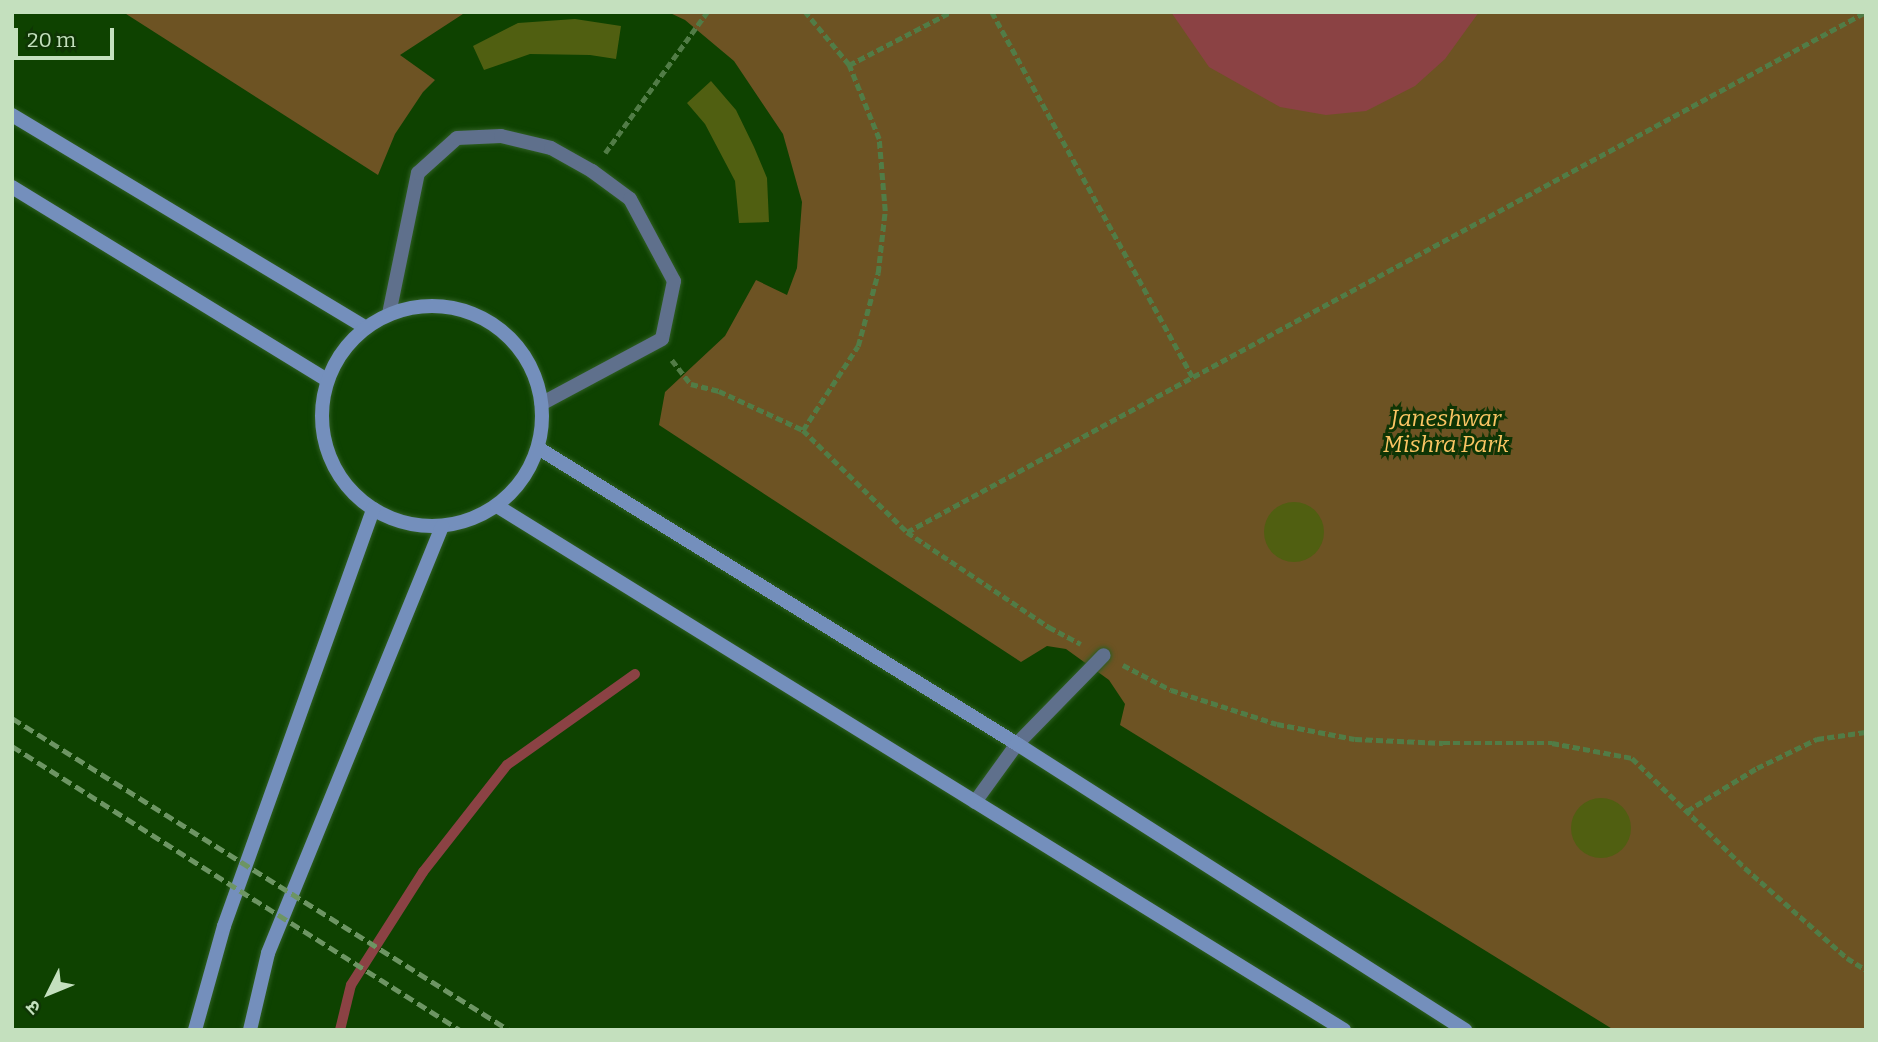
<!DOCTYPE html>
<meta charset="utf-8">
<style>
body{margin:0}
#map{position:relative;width:1878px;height:1042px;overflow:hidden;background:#0e4200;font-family:Bitter,"Noto Sans Devanagari",serif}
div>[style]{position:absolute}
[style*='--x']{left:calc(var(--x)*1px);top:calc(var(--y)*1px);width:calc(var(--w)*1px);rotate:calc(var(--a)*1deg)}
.green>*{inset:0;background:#6d5323}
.water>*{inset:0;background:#8b4244}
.stream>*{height:10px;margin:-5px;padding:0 5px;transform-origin:5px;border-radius:5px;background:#8b4244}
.building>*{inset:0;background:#505f11}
.round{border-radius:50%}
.path>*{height:4.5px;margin-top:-2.25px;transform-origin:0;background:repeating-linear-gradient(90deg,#517c46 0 7px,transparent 0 10.5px)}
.roads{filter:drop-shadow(0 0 2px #2f5e22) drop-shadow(0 0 2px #2f5e22)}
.lane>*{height:14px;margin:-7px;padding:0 7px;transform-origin:7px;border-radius:7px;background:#5f708c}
.secondary>*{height:14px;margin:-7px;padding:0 7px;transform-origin:7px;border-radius:7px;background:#748fbc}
.secondary>.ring{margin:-7px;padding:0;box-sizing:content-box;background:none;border:14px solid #748fbc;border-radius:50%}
.rail>*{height:5px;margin-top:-2.5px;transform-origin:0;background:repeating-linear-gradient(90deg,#6d9563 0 10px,transparent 0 15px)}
span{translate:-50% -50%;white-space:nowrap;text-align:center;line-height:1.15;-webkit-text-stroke:6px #0f3505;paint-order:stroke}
.park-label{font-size:23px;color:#fbc564;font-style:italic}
.frame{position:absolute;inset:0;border:14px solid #c4e0be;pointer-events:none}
.north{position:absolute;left:14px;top:958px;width:70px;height:70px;-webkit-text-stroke:5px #0f3505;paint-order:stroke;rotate:227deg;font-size:19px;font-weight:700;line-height:28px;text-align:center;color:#c4e0be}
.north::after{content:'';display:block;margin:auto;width:24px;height:32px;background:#c4e0be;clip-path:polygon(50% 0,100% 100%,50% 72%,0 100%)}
.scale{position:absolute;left:14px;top:28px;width:100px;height:32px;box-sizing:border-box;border:4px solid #c4e0be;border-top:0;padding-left:9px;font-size:21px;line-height:24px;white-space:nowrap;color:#c4e0be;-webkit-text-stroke:5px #0f3505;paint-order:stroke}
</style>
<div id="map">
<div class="green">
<i style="clip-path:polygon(123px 12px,466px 12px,400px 55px,435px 80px,423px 92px,395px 134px,378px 175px)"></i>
<i style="clip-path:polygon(668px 12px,1866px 12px,1866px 1030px,1614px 1030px,1120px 725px,1125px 704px,1109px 680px,1066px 649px,1047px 646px,1021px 662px,659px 425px,665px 392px,725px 336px,756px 280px,787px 295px,797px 268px,802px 202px,783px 134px,734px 61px,685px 20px)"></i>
</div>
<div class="water">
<i style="clip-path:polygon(1171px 12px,1479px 12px,1445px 59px,1415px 86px,1366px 111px,1326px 115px,1280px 107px,1209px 67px)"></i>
</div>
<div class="stream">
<i style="--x:340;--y:1030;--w:46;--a:-76.3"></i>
<i style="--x:351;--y:985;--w:134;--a:-57.5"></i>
<i style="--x:423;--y:872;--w:136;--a:-51.9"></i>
<i style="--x:507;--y:765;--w:157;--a:-35.4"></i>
</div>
<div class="building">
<i style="clip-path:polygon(575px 19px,621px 26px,616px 59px,590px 55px,530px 54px,484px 70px,473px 46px,518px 23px)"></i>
<i style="clip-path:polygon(711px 81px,736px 110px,754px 147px,767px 178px,769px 222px,739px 223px,735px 181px,705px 124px,687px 103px)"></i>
<i class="round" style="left:1264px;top:502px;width:60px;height:60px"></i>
<i class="round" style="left:1571px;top:798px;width:60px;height:60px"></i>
</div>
<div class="path">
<i style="--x:992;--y:12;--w:418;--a:61.2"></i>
<i style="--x:849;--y:65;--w:115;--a:-27.5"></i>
<i style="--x:605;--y:153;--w:174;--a:-54.1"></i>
<i style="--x:672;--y:360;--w:31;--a:52"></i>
<i style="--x:691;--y:384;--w:29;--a:14"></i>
<i style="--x:719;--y:391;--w:93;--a:24.9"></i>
<i style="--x:803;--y:430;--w:146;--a:44.4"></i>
<i style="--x:907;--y:532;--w:171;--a:33.8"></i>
<i style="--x:1049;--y:627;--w:36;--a:28"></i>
<i style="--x:803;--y:430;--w:100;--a:-56.8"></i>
<i style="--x:858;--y:346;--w:76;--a:-74.7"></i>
<i style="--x:878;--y:273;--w:62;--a:-83.6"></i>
<i style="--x:885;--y:211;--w:72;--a:-94.8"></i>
<i style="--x:879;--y:139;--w:80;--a:-112.1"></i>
<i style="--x:849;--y:65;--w:69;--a:-129.7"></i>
<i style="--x:907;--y:532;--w:1091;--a:-28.47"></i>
<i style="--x:1123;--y:665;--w:54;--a:27.5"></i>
<i style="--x:1171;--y:690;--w:111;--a:17.8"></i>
<i style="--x:1277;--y:724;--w:79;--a:10.9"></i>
<i style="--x:1355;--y:739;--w:88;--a:2.6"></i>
<i style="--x:1443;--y:743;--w:109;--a:0"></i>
<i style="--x:1552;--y:743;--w:81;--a:10.6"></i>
<i style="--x:1632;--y:758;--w:158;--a:44.2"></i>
<i style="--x:1745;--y:868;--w:136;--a:41.4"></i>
<i style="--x:1847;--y:958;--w:22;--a:32"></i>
<i style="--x:1687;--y:811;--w:82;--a:-31.6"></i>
<i style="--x:1757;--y:768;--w:67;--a:-25.8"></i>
<i style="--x:1817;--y:739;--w:49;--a:-8.1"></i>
</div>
<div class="roads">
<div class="lane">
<i style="--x:389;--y:314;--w:144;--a:-78.4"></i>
<i style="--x:418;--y:173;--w:52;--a:-41.9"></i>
<i style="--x:457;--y:138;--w:44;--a:-2.6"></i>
<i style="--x:501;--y:136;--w:51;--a:13.5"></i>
<i style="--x:551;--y:148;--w:47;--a:29.3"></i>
<i style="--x:592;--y:171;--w:47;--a:36.4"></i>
<i style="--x:630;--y:199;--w:93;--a:61.8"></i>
<i style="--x:674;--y:281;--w:59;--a:101.7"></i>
<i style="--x:662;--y:339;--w:137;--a:151.8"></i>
<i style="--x:975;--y:802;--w:72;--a:-54.1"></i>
<i style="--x:1017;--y:744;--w:124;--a:-45.7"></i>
</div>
<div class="secondary">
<i style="--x:12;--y:115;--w:412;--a:31"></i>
<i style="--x:12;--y:187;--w:369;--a:31.5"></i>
<i class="ring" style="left:322px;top:306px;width:206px;height:206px"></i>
<i style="--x:538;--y:448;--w:563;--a:31.71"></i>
<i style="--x:1017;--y:744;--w:532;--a:32.55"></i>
<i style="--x:497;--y:506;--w:996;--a:31.74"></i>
<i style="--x:195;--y:1030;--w:108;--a:-74.4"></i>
<i style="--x:224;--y:926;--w:443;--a:-70.3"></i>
<i style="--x:250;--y:1030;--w:79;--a:-76.8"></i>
<i style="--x:268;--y:953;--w:461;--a:-67.8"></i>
</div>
</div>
<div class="rail">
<i style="--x:12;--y:718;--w:587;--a:32.12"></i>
<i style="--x:12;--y:746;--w:530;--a:32.37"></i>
</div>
<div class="park-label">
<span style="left:1446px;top:431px">Janeshwar<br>Mishra Park</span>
</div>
<div class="frame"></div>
<div class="north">उ</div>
<div class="scale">20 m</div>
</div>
